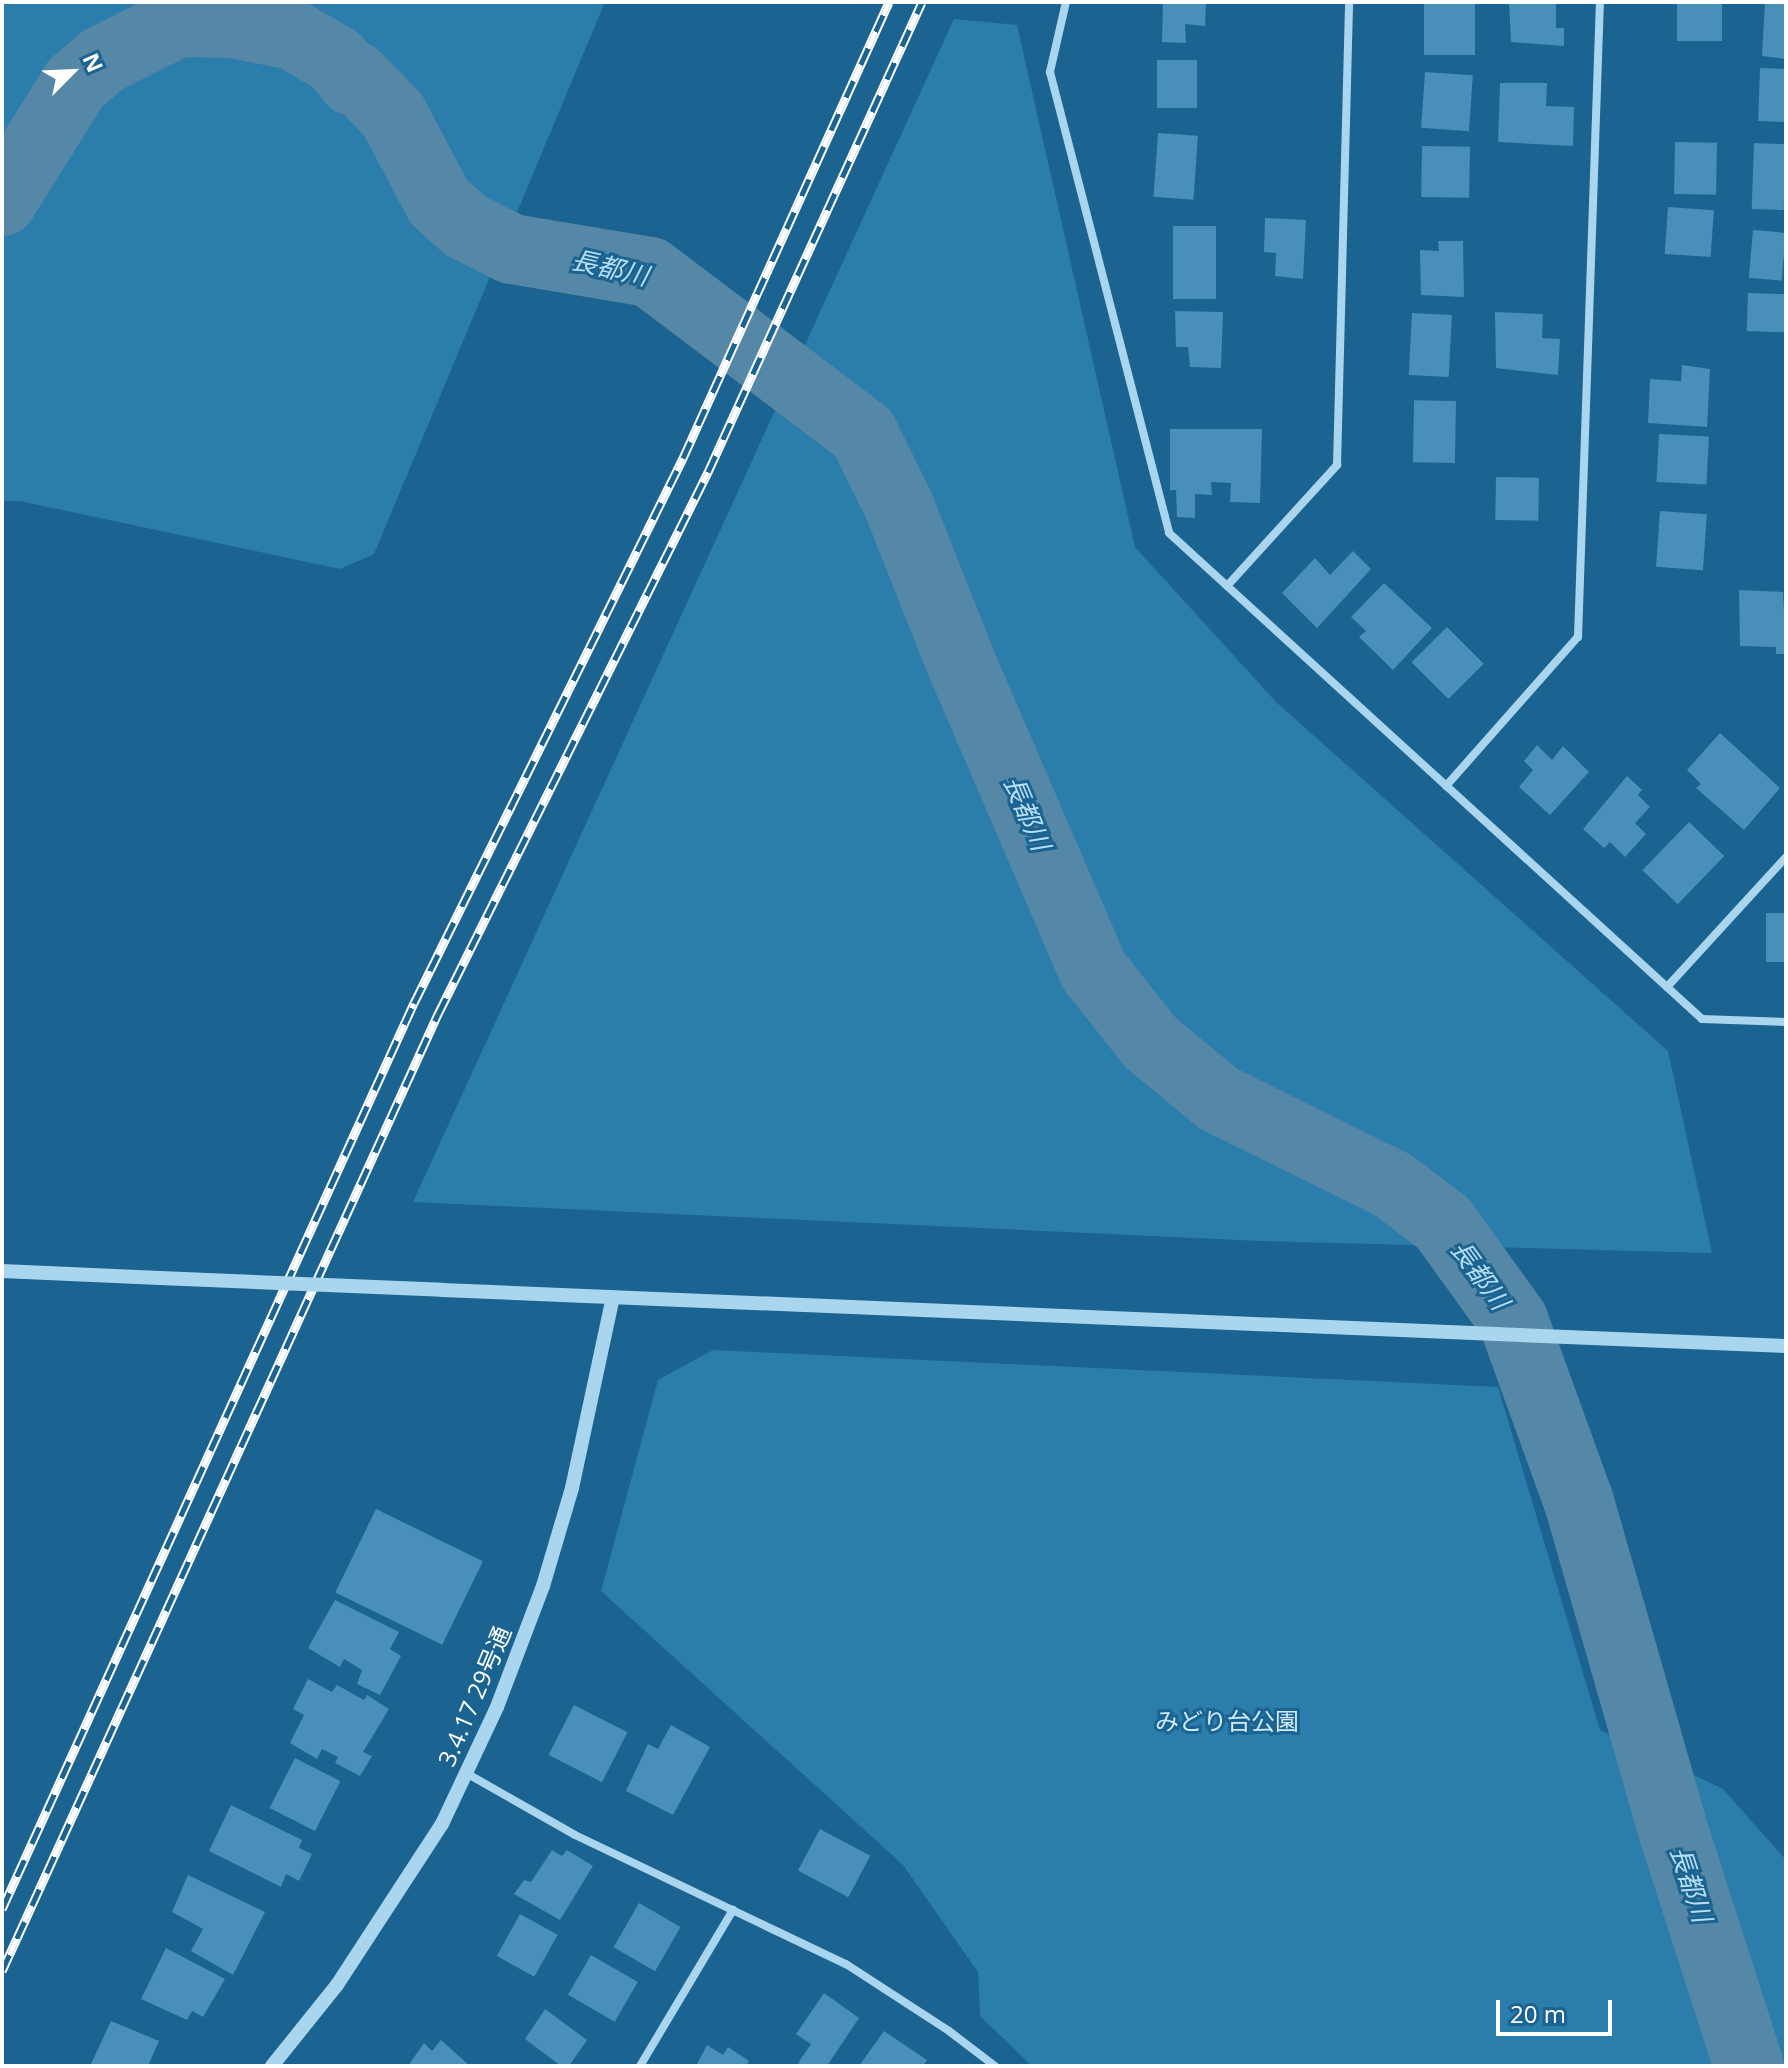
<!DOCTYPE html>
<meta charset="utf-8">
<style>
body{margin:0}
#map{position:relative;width:1788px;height:2068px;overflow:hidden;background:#1b6390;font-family:"Open Sans","Noto Sans JP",sans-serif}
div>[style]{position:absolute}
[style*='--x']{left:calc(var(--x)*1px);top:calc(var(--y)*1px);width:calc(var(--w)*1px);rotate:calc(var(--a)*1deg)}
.green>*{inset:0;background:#2b7dac}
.river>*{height:70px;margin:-35px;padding:0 35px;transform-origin:35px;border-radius:35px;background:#5587a6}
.building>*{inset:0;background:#488fb9;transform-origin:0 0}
.minor>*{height:8px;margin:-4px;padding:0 4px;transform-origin:4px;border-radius:4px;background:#aad5ee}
.tertiary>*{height:14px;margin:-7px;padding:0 7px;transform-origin:7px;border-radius:7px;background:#aad5ee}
.rail>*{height:9px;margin-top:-4.5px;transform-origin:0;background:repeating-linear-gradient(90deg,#1b6390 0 18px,#fff 0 36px);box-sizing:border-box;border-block:2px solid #fff}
.tertiary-bridge>*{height:14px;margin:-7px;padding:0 7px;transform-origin:7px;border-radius:7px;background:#aad5ee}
span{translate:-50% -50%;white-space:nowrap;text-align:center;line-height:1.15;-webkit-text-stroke:6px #1b6390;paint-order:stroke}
.street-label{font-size:24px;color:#fff}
.park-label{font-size:24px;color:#d0ebfa}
.water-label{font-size:26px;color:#b6def5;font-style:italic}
.frame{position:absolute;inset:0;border:4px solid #fff;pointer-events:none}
.north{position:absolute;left:32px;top:32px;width:80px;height:80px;-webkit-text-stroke:6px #1b6390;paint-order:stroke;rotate:66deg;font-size:22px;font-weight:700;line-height:32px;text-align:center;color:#fff}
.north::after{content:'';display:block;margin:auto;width:28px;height:36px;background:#fff;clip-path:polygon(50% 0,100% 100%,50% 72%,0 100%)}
.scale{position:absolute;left:1496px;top:2000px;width:116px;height:36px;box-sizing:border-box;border:4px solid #fff;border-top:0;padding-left:10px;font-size:24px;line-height:28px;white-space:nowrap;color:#fff;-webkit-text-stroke:6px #1b6390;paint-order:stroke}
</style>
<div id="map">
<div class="green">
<i style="clip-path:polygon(2px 2px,605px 2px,374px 554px,340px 569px,20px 501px,2px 501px)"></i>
<i style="clip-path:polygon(954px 19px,1017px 25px,1135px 547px,1276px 702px,1668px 1051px,1712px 1253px,1260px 1241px,413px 1202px)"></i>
<i style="clip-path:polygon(713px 1350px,1498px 1387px,1600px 1730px,1723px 1789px,1786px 1860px,1786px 2066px,1032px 2066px,980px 2016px,978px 1972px,903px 1865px,601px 1591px,658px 1380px)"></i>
</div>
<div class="river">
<i style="--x:2;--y:201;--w:138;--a:-58"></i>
<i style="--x:75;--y:84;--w:35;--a:-41"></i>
<i style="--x:101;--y:61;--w:87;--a:-26.6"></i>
<i style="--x:179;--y:22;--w:53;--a:1.1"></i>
<i style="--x:232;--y:23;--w:62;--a:11.1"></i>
<i style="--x:293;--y:35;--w:50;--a:30.2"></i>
<i style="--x:336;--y:60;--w:27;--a:51"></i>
<i style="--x:353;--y:81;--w:5;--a:-68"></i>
<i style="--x:355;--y:76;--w:54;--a:45.7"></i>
<i style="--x:393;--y:115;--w:98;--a:62.1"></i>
<i style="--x:439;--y:202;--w:36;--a:42"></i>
<i style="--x:466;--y:226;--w:51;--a:26.6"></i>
<i style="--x:512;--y:249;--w:140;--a:9.5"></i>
<i style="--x:650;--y:272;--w:267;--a:37.1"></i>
<i style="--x:863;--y:433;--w:81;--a:63.7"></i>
<i style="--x:899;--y:506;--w:171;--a:68.4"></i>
<i style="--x:962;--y:665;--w:333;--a:66.7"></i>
<i style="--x:1094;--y:971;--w:90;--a:51.7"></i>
<i style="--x:1150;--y:1042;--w:89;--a:39.6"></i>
<i style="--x:1219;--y:1099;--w:194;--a:26.3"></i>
<i style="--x:1393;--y:1185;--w:63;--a:37.2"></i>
<i style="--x:1443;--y:1223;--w:120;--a:54.2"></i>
<i style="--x:1513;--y:1320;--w:194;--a:70.1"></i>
<i style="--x:1579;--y:1502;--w:348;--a:74"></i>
<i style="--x:1675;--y:1836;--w:242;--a:72.2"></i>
</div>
<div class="building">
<i style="clip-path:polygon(1163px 2px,1206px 2px,1205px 26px,1185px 24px,1186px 43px,1162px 42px)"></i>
<i style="left:1424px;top:2px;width:51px;height:53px"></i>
<i style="clip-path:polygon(1509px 2px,1556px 2px,1556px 28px,1564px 28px,1564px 46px,1511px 42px)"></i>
<i style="left:1677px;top:2px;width:45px;height:39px"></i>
<i style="clip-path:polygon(1765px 2px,1786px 2px,1786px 59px,1762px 56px)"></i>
<i style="left:1157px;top:60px;width:40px;height:48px"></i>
<i style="left:1760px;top:68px;width:26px;height:53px;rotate:2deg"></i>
<i style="left:1425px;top:72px;width:48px;height:56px;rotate:4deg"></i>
<i style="clip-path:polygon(1500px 83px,1547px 83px,1546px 106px,1574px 107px,1573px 146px,1498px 142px)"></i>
<i style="left:1158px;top:133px;width:40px;height:64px;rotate:4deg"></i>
<i style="left:1675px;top:142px;width:42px;height:52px;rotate:1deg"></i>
<i style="left:1754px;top:143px;width:32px;height:66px;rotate:2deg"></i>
<i style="left:1422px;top:146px;width:48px;height:51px;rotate:1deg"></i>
<i style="left:1668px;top:207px;width:46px;height:47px;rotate:4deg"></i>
<i style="clip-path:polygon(1265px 218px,1306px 220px,1303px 279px,1275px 276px,1276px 253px,1264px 252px)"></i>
<i style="left:1173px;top:226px;width:43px;height:73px"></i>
<i style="left:1753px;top:230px;width:33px;height:48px;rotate:5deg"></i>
<i style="clip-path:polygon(1438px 241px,1463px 241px,1464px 297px,1421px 295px,1420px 250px,1439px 251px)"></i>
<i style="left:1748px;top:293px;width:38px;height:38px;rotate:2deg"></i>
<i style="clip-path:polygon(1175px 311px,1223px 312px,1221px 368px,1190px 367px,1188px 347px,1176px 347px)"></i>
<i style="clip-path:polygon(1495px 312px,1543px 314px,1542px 338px,1560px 339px,1558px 375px,1496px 368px)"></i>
<i style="left:1412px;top:313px;width:40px;height:62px;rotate:3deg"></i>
<i style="clip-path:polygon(1682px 365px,1710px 369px,1707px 427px,1648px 423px,1650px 379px,1681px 381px)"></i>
<i style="left:1456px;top:401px;width:62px;height:42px;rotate:91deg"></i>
<i style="clip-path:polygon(1170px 429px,1262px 429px,1260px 503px,1230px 502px,1231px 483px,1211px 482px,1212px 495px,1195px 494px,1195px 518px,1177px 517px,1176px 490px,1170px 490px)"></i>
<i style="left:1659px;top:434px;width:50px;height:48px;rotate:3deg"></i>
<i style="left:1496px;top:477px;width:43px;height:43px;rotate:1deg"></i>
<i style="left:1660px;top:511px;width:47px;height:56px;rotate:4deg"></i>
<i style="clip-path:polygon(1353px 551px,1371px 569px,1317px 628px,1282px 593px,1315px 558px,1330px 575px)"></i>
<i style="clip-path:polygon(1384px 583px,1432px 628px,1393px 670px,1359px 637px,1366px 631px,1351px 617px)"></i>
<i style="clip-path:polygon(1739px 590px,1783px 592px,1786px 654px,1776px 654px,1776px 647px,1740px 646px)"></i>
<i style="left:1447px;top:627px;width:52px;height:50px;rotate:45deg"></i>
<i style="clip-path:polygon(1720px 733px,1780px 788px,1744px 830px,1696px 788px,1701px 784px,1687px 770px)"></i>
<i style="clip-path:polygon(1537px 745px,1552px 760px,1563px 746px,1589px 772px,1550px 815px,1519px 787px,1533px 770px,1524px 761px)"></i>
<i style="clip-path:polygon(1627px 776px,1642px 790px,1638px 795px,1650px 807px,1635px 823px,1646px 834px,1625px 857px,1610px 842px,1604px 848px,1583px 829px)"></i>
<i style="left:1689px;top:822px;width:49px;height:67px;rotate:44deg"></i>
<i style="left:1766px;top:913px;width:20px;height:49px"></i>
<i style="left:376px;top:1509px;width:119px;height:93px;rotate:26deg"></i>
<i style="clip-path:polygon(335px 1600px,399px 1632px,390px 1649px,401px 1656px,380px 1695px,357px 1684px,362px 1670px,344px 1659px,340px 1667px,308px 1648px)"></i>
<i style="clip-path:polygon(308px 1679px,332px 1692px,337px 1685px,364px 1700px,367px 1695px,389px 1709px,363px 1752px,372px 1756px,360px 1776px,335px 1763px,338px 1757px,322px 1749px,317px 1759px,290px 1743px,304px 1715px,293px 1709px)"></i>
<i style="left:574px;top:1705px;width:60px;height:56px;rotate:27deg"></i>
<i style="clip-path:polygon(671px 1725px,710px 1747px,673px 1815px,626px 1791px,648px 1744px,658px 1749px)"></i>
<i style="left:295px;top:1758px;width:51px;height:56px;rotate:27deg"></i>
<i style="clip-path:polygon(231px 1805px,302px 1840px,299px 1848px,312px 1854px,299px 1881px,286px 1874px,281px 1887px,209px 1851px)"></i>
<i style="left:820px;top:1829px;width:57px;height:47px;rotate:28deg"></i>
<i style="clip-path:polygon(552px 1850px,562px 1856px,567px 1850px,593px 1866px,560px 1920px,514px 1894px,524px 1880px,531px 1882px)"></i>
<i style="clip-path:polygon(188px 1875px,265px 1912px,233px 1975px,191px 1951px,203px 1929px,172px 1912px)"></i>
<i style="left:639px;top:1903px;width:48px;height:51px;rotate:30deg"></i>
<i style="left:520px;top:1914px;width:43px;height:48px;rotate:29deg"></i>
<i style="clip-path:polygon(166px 1948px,225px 1979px,203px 2017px,192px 2011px,187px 2020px,141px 1999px)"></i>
<i style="left:591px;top:1955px;width:54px;height:46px;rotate:30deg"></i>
<i style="clip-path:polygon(824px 1993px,859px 2018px,827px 2066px,804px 2066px,798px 2063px,811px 2044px,796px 2034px)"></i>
<i style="clip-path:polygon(545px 2009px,587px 2040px,569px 2066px,561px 2066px,525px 2039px)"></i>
<i style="clip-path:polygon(111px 2021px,159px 2041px,148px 2066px,90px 2066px)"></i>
<i style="clip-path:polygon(884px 2031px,927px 2060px,923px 2066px,859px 2066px)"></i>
<i style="clip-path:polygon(441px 2040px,470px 2066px,408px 2066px,424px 2043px,432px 2051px)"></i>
<i style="clip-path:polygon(707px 2045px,723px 2055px,728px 2047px,749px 2061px,746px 2066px,696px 2066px)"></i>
</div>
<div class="minor">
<i style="--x:1066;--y:2;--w:72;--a:102.9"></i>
<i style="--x:1050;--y:72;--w:476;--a:75.5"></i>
<i style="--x:1169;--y:533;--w:721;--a:42.36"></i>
<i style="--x:1702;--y:1019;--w:84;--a:2"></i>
<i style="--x:1227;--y:586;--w:164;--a:-47.7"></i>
<i style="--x:1337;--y:465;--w:463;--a:-88.5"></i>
<i style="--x:1446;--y:786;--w:199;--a:-48.5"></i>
<i style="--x:1578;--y:637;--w:635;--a:-88.02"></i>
<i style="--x:1667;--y:987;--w:176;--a:-47.5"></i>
<i style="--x:466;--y:1773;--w:125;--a:29.6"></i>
<i style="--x:575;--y:1835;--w:300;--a:25.5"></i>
<i style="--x:846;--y:1964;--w:123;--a:33"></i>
<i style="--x:949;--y:2031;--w:58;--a:37.3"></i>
<i style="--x:640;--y:2066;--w:182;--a:-59.2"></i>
</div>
<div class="tertiary">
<i style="--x:2;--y:1271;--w:158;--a:2.5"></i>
<i style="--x:442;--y:1290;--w:1345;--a:2.39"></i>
<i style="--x:272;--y:2066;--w:104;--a:-51.3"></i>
<i style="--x:337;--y:1985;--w:192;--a:-56.9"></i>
<i style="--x:442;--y:1824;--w:129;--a:-64.8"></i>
<i style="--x:497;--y:1707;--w:129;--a:-69.2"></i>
<i style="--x:543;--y:1586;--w:102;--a:-73.5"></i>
<i style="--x:572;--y:1488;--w:195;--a:-77.9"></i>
</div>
<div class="rail">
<i style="--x:2;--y:1909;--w:995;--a:-65.55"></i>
<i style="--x:414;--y:1003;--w:608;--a:-63.73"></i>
<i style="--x:683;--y:458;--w:500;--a:-65.69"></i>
<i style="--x:2;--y:1971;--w:1052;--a:-65.51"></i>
<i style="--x:438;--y:1014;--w:606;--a:-63.52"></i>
<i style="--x:708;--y:472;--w:516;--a:-65.52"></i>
</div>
<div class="tertiary-bridge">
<i style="--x:160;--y:1278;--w:282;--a:2.4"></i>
</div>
<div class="street-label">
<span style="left:474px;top:1696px;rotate:-67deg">3.4.17 29号通</span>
</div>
<div class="park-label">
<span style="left:1227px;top:1721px">みどり台公園</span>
</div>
<div class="water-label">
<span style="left:610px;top:268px;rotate:13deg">長都川</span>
<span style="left:1027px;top:813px;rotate:67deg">長都川</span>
<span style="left:1480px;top:1275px;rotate:54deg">長都川</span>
<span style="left:1691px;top:1884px;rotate:72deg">長都川</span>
</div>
<div class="frame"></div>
<div class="north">N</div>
<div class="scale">20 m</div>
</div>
